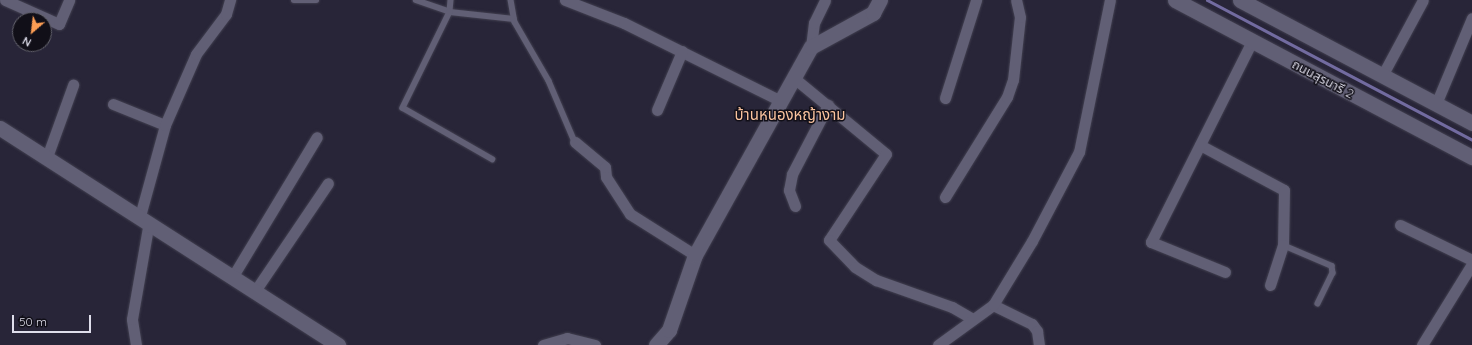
<!DOCTYPE html>
<meta charset="utf-8">
<style>
body{margin:0}
#map{position:relative;width:1472px;height:345px;overflow:hidden;background:#282538;font-family:Quicksand,"Noto Sans Thai",sans-serif}
div>[style]{position:absolute}
[style*='--x']{left:calc(var(--x)*1px);top:calc(var(--y)*1px);width:calc(var(--w)*1px);rotate:calc(var(--a)*1deg)}
.stream>*{height:3px;margin:-1.5px;padding:0 1.5px;transform-origin:1.5px;border-radius:1.5px;background:#726ba0}
.roads{filter:drop-shadow(0 0 1px #424050) drop-shadow(0 0 1px #424050)}
.lane>*{height:5.5px;margin:-2.75px;padding:0 2.75px;transform-origin:2.75px;border-radius:2.75px;background:#615f75}
.street>*{height:11px;margin:-5.5px;padding:0 5.5px;transform-origin:5.5px;border-radius:5.5px;background:#615f75}
.secondary>*{height:15px;margin:-7.5px;padding:0 7.5px;transform-origin:7.5px;border-radius:7.5px;background:#615f75}
span{translate:-50% -50%;white-space:nowrap;text-align:center;line-height:1.15;-webkit-text-stroke:3px #110f18;paint-order:stroke}
.street-label{font-size:13px;color:#dfdeeb}
.quarter-label{font-size:15px;color:#fbc49f}
.north{position:absolute;left:12px;top:12px;width:40px;height:40px;box-sizing:border-box;background:#110f18;border:1px solid #63626c;border-radius:50%;rotate:208deg;font-size:11px;font-weight:700;line-height:16px;text-align:center;color:#dfdeeb}
.north::after{content:'';display:block;margin:auto;width:14px;height:18px;background:#fc9d54;clip-path:polygon(50% 0,100% 100%,50% 72%,0 100%)}
.scale{position:absolute;left:12px;top:315px;width:79px;height:18px;box-sizing:border-box;border:2px solid #dfdeeb;border-top:0;padding-left:5px;font-size:12px;line-height:14px;white-space:nowrap;color:#dfdeeb;-webkit-text-stroke:3px #110f18;paint-order:stroke}
</style>
<div id="map">
<div class="stream">
<i style="--x:1207;--y:0;--w:300;--a:27.8"></i>
</div>
<div class="roads">
<div class="lane">
<i style="--x:294;--y:0;--w:22;--a:0"></i>
<i style="--x:416;--y:0;--w:36;--a:19"></i>
<i style="--x:450;--y:12;--w:64;--a:6.2"></i>
<i style="--x:451;--y:0;--w:12;--a:95"></i>
<i style="--x:450;--y:12;--w:107;--a:116.1"></i>
<i style="--x:403;--y:108;--w:103;--a:29.8"></i>
<i style="--x:511;--y:0;--w:22;--a:80"></i>
<i style="--x:515;--y:22;--w:68;--a:60"></i>
<i style="--x:549;--y:81;--w:66;--a:66.9"></i>
<i style="--x:1283;--y:245;--w:53;--a:23.2"></i>
<i style="--x:1332;--y:266;--w:7;--a:82"></i>
<i style="--x:1333;--y:273;--w:34;--a:116"></i>
</div>
<div class="street">
<i style="--x:5;--y:0;--w:59;--a:24"></i>
<i style="--x:59;--y:24;--w:26;--a:-67"></i>
<i style="--x:565;--y:0;--w:63;--a:21.3"></i>
<i style="--x:624;--y:23;--w:175;--a:26.4"></i>
<i style="--x:811;--y:47;--w:24;--a:-83"></i>
<i style="--x:814;--y:23;--w:25;--a:-64"></i>
<i style="--x:1382;--y:76;--w:86;--a:-61.7"></i>
<i style="--x:794;--y:78;--w:119;--a:39.6"></i>
<i style="--x:886;--y:154;--w:103;--a:123.5"></i>
<i style="--x:829;--y:240;--w:37;--a:46"></i>
<i style="--x:855;--y:267;--w:25;--a:32"></i>
<i style="--x:876;--y:280;--w:81;--a:19.6"></i>
<i style="--x:952;--y:307;--w:24;--a:30"></i>
<i style="--x:945;--y:98;--w:103;--a:-72.4"></i>
<i style="--x:113;--y:104;--w:56;--a:22"></i>
<i style="--x:1436;--y:104;--w:93;--a:-67.3"></i>
<i style="--x:657;--y:110;--w:64;--a:-67"></i>
<i style="--x:575;--y:142;--w:39;--a:40"></i>
<i style="--x:605;--y:167;--w:10;--a:84"></i>
<i style="--x:606;--y:177;--w:44;--a:57"></i>
<i style="--x:630;--y:214;--w:77;--a:32.2"></i>
<i style="--x:1200;--y:145;--w:95;--a:28.2"></i>
<i style="--x:1284;--y:190;--w:55;--a:91"></i>
<i style="--x:1283;--y:245;--w:42;--a:108"></i>
<i style="--x:47;--y:157;--w:77;--a:-70.1"></i>
<i style="--x:945;--y:197;--w:118;--a:-58.2"></i>
<i style="--x:1007;--y:97;--w:18;--a:-71"></i>
<i style="--x:1013;--y:80;--w:63;--a:-83.7"></i>
<i style="--x:1020;--y:17;--w:17;--a:-103"></i>
<i style="--x:795;--y:206;--w:17;--a:-111"></i>
<i style="--x:789;--y:190;--w:16;--a:-79"></i>
<i style="--x:792;--y:174;--w:78;--a:-62.4"></i>
<i style="--x:140;--y:216;--w:94;--a:-74.6"></i>
<i style="--x:165;--y:125;--w:77;--a:-66.4"></i>
<i style="--x:196;--y:54;--w:50;--a:-53.1"></i>
<i style="--x:226;--y:14;--w:15;--a:-74"></i>
<i style="--x:1400;--y:225;--w:80;--a:25.9"></i>
<i style="--x:1225;--y:272;--w:80;--a:-157.9"></i>
<i style="--x:1151;--y:242;--w:225;--a:-63.3"></i>
<i style="--x:233;--y:276;--w:162;--a:-58.9"></i>
<i style="--x:255;--y:291;--w:130;--a:-55.9"></i>
<i style="--x:993;--y:305;--w:43;--a:26"></i>
<i style="--x:1032;--y:324;--w:9;--a:54"></i>
<i style="--x:1037;--y:331;--w:14;--a:82"></i>
<i style="--x:136;--y:345;--w:26;--a:-99"></i>
<i style="--x:132;--y:319;--w:98;--a:-80.1"></i>
<i style="--x:543;--y:345;--w:25;--a:-16"></i>
<i style="--x:567;--y:338;--w:29;--a:14"></i>
<i style="--x:938;--y:345;--w:68;--a:-36"></i>
<i style="--x:993;--y:305;--w:75;--a:-58.6"></i>
<i style="--x:1032;--y:241;--w:101;--a:-62.2"></i>
<i style="--x:1079;--y:152;--w:155;--a:-78.5"></i>
<i style="--x:1422;--y:345;--w:95;--a:-58.3"></i>
</div>
<div class="secondary">
<i style="--x:1175;--y:0;--w:336;--a:27.9"></i>
<i style="--x:1240;--y:0;--w:263;--a:27.9"></i>
<i style="--x:0;--y:128;--w:402;--a:32.7"></i>
<i style="--x:656;--y:345;--w:20;--a:-49"></i>
<i style="--x:669;--y:330;--w:79;--a:-70.9"></i>
<i style="--x:695;--y:255;--w:238;--a:-60.9"></i>
<i style="--x:811;--y:47;--w:71;--a:-28.7"></i>
<i style="--x:873;--y:13;--w:15;--a:-62"></i>
</div>
</div>
<div class="street-label">
<span style="left:1323px;top:79px;rotate:28deg">ถนนสุรนารี 2</span>
</div>
<div class="quarter-label">
<span style="left:790px;top:115px">บ้านหนองหญ้างาม</span>
</div>
<div class="north">N</div>
<div class="scale">50 m</div>
</div>
